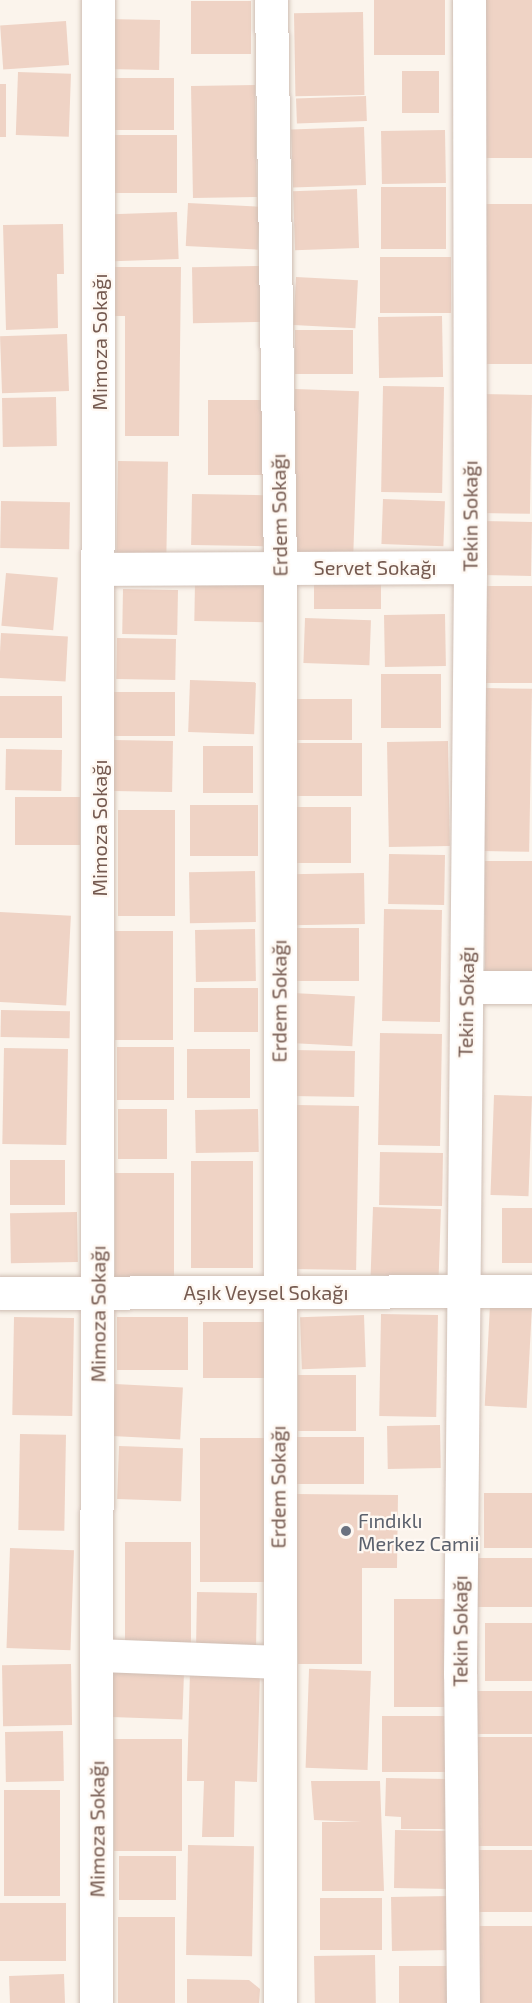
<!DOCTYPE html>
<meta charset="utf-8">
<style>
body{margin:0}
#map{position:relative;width:532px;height:2003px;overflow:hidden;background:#fbf4ec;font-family:"Exo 2",sans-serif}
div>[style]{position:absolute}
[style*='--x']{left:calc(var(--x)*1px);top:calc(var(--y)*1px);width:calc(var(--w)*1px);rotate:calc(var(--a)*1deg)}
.building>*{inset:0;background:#efd3c5;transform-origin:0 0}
.roads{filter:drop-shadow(0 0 2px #cfbeb4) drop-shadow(0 0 2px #cfbeb4)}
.minor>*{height:33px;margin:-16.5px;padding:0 16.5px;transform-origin:16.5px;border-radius:16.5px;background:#fff}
.dots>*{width:16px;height:16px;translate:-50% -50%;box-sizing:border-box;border:3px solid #fef8f2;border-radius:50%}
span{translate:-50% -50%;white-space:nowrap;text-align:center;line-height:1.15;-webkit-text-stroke:4.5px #fef8f2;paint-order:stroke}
.street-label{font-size:20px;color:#755a50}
.worship-label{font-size:20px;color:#5b616d}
.left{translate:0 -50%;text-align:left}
</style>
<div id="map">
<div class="building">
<i style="left:374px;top:0;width:71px;height:55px"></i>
<i style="left:484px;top:0;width:48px;height:158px"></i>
<i style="left:191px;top:1px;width:60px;height:53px"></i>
<i style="left:363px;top:12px;width:83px;height:69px;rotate:89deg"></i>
<i style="left:106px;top:19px;width:54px;height:50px;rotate:1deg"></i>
<i style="left:66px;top:21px;width:44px;height:66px;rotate:86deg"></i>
<i style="left:439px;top:71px;width:42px;height:37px;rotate:90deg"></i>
<i style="left:18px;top:72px;width:53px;height:63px;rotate:2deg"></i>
<i style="left:108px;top:78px;width:66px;height:52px"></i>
<i style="left:0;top:84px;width:6px;height:53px"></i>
<i style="left:255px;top:85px;width:112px;height:64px;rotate:89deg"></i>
<i style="left:366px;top:96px;width:25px;height:70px;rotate:88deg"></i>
<i style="left:364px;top:127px;width:58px;height:73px;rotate:88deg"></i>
<i style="left:445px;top:130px;width:53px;height:64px;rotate:89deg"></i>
<i style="left:114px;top:135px;width:63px;height:58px"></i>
<i style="left:381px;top:187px;width:65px;height:62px"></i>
<i style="left:357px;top:189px;width:59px;height:64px;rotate:88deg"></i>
<i style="left:188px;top:203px;width:72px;height:43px;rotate:3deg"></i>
<i style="left:532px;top:204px;width:160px;height:51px;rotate:90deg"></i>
<i style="left:177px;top:212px;width:47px;height:65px;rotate:88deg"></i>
<i style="clip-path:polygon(63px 224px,64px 274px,57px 274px,58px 328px,6px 330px,3px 225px)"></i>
<i style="left:380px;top:257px;width:71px;height:56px"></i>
<i style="left:260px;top:266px;width:56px;height:68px;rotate:89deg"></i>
<i style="clip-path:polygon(108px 267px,181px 267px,179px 436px,125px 436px,125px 316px,108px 316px)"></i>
<i style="left:296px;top:277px;width:62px;height:48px;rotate:3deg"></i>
<i style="left:442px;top:316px;width:61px;height:64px;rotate:89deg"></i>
<i style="left:295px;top:330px;width:58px;height:44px"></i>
<i style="left:67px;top:334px;width:57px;height:67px;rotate:88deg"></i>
<i style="left:383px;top:386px;width:61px;height:106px;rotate:1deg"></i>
<i style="left:295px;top:389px;width:64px;height:168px;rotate:2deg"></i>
<i style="left:481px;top:394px;width:51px;height:119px;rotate:1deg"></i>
<i style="left:56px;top:397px;width:49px;height:54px;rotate:89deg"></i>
<i style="left:208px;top:400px;width:60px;height:75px"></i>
<i style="left:118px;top:461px;width:50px;height:105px;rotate:1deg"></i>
<i style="left:192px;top:494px;width:72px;height:51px;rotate:1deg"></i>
<i style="left:383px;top:499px;width:62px;height:45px;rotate:2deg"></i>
<i style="left:1px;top:501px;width:69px;height:47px;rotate:1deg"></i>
<i style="left:481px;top:521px;width:51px;height:54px;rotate:1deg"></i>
<i style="left:6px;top:573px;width:52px;height:53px;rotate:5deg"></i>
<i style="left:381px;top:574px;width:35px;height:67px;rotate:90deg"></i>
<i style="left:195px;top:582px;width:69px;height:39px;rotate:1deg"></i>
<i style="left:485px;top:586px;width:47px;height:97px"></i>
<i style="left:123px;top:589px;width:55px;height:45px;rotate:1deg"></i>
<i style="left:445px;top:614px;width:52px;height:61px;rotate:89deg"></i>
<i style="left:305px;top:618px;width:66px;height:45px;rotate:2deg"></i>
<i style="left:1px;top:633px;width:67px;height:45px;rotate:3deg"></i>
<i style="left:117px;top:638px;width:59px;height:41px;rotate:1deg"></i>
<i style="left:381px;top:674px;width:60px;height:54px"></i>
<i style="left:190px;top:680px;width:66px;height:52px;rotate:2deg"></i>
<i style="left:485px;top:688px;width:47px;height:163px;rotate:1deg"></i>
<i style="left:113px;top:692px;width:62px;height:44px"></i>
<i style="left:0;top:696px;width:62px;height:42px"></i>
<i style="left:296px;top:699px;width:56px;height:41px"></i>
<i style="left:114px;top:740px;width:59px;height:51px;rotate:1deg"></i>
<i style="left:448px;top:741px;width:105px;height:61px;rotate:89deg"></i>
<i style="left:297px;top:743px;width:65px;height:53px"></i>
<i style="left:253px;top:746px;width:47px;height:50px;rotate:90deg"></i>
<i style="left:6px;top:749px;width:56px;height:41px;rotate:1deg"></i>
<i style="left:80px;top:797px;width:48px;height:65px;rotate:90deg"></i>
<i style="left:190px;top:805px;width:68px;height:51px"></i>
<i style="left:297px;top:807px;width:54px;height:56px"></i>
<i style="left:118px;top:810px;width:57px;height:106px"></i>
<i style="left:389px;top:854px;width:56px;height:50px;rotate:1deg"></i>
<i style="left:532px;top:861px;width:115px;height:47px;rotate:90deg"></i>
<i style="left:255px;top:871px;width:51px;height:66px;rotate:89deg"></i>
<i style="left:364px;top:873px;width:51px;height:74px;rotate:89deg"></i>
<i style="left:384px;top:909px;width:58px;height:112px;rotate:1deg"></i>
<i style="left:0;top:912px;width:71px;height:90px;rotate:3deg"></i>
<i style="left:359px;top:928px;width:53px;height:64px;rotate:90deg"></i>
<i style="left:255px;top:929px;width:52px;height:60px;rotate:89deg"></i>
<i style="left:173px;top:931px;width:109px;height:58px;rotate:90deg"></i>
<i style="left:258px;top:988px;width:44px;height:64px;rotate:90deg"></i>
<i style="left:293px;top:993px;width:62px;height:50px;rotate:3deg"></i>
<i style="left:1px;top:1010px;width:69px;height:27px;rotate:1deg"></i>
<i style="left:380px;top:1033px;width:62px;height:112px;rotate:1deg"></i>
<i style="left:117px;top:1047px;width:57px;height:53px"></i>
<i style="left:4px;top:1048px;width:64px;height:96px;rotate:1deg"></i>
<i style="left:187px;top:1049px;width:63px;height:49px"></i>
<i style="left:292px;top:1050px;width:63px;height:46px;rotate:1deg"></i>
<i style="left:494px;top:1095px;width:38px;height:100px;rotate:2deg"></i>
<i style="left:296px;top:1105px;width:63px;height:164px;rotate:1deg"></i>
<i style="left:167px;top:1109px;width:50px;height:49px;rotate:90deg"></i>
<i style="left:258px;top:1109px;width:43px;height:63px;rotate:89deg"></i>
<i style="left:380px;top:1152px;width:63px;height:53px;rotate:1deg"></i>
<i style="left:10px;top:1160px;width:55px;height:45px"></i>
<i style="left:191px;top:1161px;width:62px;height:107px"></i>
<i style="left:115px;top:1173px;width:59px;height:106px"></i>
<i style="left:373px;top:1207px;width:68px;height:68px;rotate:2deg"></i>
<i style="left:502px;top:1208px;width:30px;height:55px"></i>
<i style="left:77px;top:1212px;width:50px;height:67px;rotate:89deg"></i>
<i style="left:490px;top:1305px;width:42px;height:101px;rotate:3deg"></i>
<i style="left:381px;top:1314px;width:57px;height:102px;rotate:1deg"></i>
<i style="left:364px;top:1315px;width:52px;height:64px;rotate:88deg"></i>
<i style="left:14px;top:1317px;width:60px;height:98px;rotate:1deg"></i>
<i style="left:117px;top:1317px;width:71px;height:53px"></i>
<i style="left:203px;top:1322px;width:63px;height:56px"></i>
<i style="left:298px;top:1375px;width:58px;height:56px"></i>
<i style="left:115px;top:1384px;width:68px;height:52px;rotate:3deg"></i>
<i style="left:440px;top:1425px;width:43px;height:53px;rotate:89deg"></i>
<i style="left:20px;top:1434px;width:46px;height:96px;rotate:1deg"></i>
<i style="left:287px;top:1437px;width:77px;height:47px"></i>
<i style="left:200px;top:1438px;width:68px;height:144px"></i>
<i style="left:119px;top:1446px;width:64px;height:53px;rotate:2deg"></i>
<i style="left:484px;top:1493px;width:48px;height:55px"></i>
<i style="clip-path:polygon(295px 1494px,398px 1495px,397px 1568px,362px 1568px,362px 1664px,298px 1664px)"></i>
<i style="left:125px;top:1542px;width:66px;height:108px"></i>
<i style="left:10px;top:1548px;width:64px;height:100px;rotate:2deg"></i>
<i style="left:472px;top:1558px;width:60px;height:49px"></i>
<i style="left:197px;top:1592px;width:60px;height:57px;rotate:1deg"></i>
<i style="left:394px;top:1599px;width:55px;height:108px"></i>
<i style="left:485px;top:1623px;width:47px;height:58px"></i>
<i style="left:71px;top:1664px;width:61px;height:69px;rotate:89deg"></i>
<i style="left:113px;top:1671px;width:71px;height:46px;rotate:2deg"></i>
<i style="clip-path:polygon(190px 1671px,260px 1672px,257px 1782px,235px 1781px,234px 1837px,202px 1837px,204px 1781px,187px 1781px)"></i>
<i style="left:371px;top:1671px;width:99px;height:62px;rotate:92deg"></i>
<i style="left:532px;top:1691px;width:43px;height:62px;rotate:90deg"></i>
<i style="left:382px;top:1716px;width:65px;height:56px"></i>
<i style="left:63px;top:1731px;width:50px;height:58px;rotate:89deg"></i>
<i style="left:471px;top:1737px;width:61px;height:109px"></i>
<i style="left:114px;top:1739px;width:68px;height:112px"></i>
<i style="clip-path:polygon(386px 1778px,448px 1779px,447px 1829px,401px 1829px,401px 1817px,385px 1816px)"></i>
<i style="clip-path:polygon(311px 1781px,380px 1781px,384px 1891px,322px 1891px,322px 1822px,362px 1822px,314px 1820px)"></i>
<i style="left:4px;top:1790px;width:56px;height:106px"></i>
<i style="left:395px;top:1830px;width:56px;height:58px;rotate:1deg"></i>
<i style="left:188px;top:1845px;width:66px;height:110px;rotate:1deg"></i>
<i style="left:532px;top:1850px;width:62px;height:63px;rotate:90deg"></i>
<i style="left:119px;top:1856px;width:57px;height:44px"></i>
<i style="left:450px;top:1896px;width:54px;height:59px;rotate:89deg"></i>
<i style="left:382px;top:1898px;width:52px;height:62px;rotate:90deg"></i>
<i style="left:66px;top:1903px;width:58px;height:66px;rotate:90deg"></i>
<i style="left:118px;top:1917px;width:57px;height:86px"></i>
<i style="left:478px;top:1926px;width:54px;height:77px"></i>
<i style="left:375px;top:1955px;width:48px;height:61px;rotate:89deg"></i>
<i style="left:453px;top:1966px;width:37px;height:54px;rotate:90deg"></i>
<i style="left:64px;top:1974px;width:29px;height:55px;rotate:88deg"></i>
<i style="clip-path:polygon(187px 1979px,249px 1980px,260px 1989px,259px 2003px,187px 2003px)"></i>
</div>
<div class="roads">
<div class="minor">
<i style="--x:271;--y:0;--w:566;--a:89.09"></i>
<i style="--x:280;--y:566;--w:1437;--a:90"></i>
<i style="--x:100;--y:569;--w:370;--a:-0.3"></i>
<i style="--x:466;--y:987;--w:66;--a:0"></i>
<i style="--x:0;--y:1293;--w:532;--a:-0.22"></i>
<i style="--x:98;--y:1655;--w:179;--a:2.2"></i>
<i style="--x:96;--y:2003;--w:2003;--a:-89.94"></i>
<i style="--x:463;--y:2003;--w:329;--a:-90.5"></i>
<i style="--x:460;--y:1674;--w:1107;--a:-89.48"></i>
<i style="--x:470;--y:567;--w:567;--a:-90.1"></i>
</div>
</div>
<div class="dots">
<i style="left:346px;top:1531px;background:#6b7280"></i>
</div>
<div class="street-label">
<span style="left:99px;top:342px;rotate:-90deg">Mimoza Sokağı</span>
<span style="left:279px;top:515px;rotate:-91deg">Erdem Sokağı</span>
<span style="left:470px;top:516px;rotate:-90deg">Tekin Sokağı</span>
<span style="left:375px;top:567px">Servet Sokağı</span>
<span style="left:99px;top:828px;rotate:-90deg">Mimoza Sokağı</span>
<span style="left:279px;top:1001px;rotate:-90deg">Erdem Sokağı</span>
<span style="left:466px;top:1002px;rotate:-89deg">Tekin Sokağı</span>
<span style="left:266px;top:1292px">Aşık Veysel Sokağı</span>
<span style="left:98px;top:1314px;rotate:-90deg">Mimoza Sokağı</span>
<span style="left:278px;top:1487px;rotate:-90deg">Erdem Sokağı</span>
<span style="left:460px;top:1631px;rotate:-90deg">Tekin Sokağı</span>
<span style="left:97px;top:1829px;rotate:-90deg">Mimoza Sokağı</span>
</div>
<div class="worship-label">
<span class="left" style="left:358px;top:1532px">Fındıklı<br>Merkez Camii</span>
</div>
</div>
